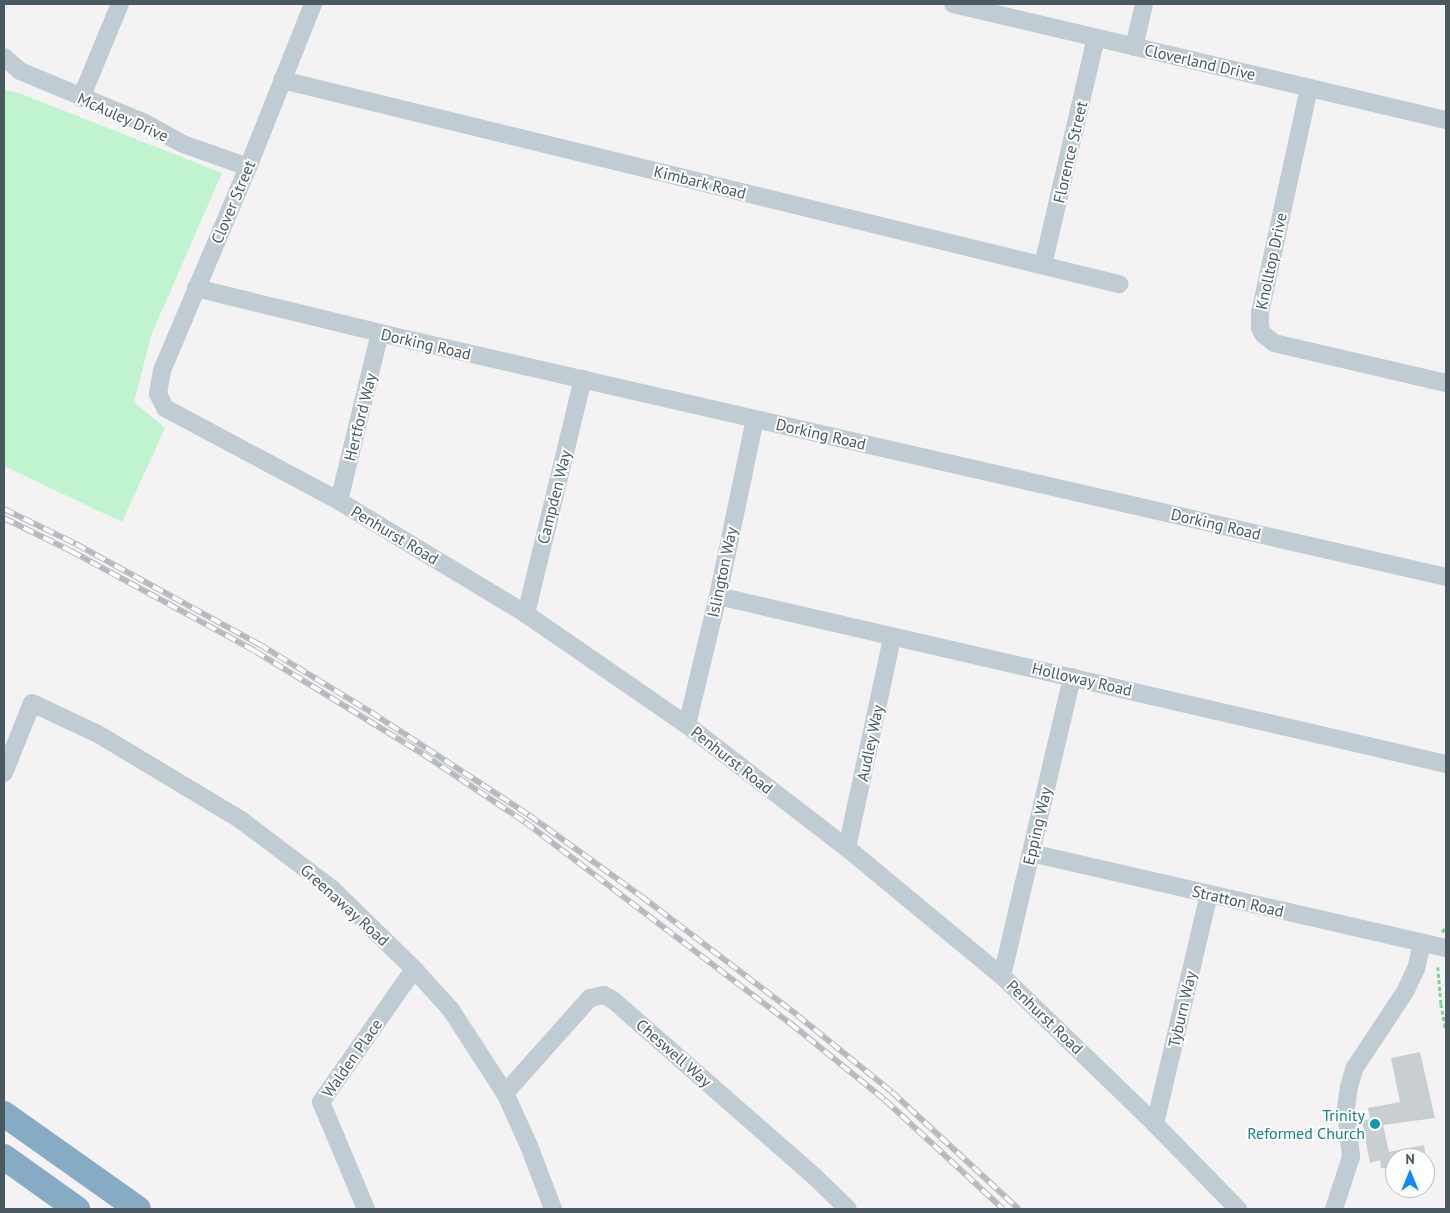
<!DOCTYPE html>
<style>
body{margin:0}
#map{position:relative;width:1450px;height:1213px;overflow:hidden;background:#f5f2f3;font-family:"PT Sans",sans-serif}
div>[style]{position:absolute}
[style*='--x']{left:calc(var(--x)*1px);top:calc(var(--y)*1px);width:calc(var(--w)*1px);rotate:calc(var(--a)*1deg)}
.green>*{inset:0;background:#bff4ce}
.building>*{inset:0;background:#c9ced2}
.path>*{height:2.5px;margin-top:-1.25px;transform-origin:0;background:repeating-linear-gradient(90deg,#73d79a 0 4px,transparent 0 6.5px)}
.minor>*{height:18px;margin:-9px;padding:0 9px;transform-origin:9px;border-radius:9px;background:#bfccd3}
.highway>*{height:26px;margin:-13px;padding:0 13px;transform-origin:13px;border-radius:13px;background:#86acc5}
.rail>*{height:5.5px;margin-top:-2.75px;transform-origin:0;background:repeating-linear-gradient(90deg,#fff 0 11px,#b4b9bd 0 22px);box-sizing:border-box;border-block:1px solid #b4b9bd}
.dots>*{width:14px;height:14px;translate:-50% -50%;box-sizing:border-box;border:2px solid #fff;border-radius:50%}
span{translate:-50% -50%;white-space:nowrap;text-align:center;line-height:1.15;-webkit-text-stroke:4px #fff;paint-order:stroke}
.street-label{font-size:16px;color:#485962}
.culture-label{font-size:16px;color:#0d838f}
.right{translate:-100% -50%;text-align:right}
.frame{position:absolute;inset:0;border:5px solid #485962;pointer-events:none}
.north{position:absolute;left:1385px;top:1148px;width:50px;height:50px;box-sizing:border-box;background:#fff;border:1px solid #b6bdc0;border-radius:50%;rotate:0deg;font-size:14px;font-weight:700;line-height:20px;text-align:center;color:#485962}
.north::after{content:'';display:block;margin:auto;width:18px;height:22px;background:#098cf8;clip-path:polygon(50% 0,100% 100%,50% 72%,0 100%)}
</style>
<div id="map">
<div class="green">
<i style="clip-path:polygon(4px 90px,19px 93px,222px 173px,152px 333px,134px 402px,165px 428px,122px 522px,4px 466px)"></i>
</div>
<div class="building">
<i style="clip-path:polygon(1420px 1052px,1435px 1118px,1383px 1125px,1389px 1152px,1424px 1145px,1426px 1158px,1395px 1158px,1395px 1168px,1381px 1168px,1380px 1160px,1370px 1163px,1362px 1121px,1370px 1119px,1368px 1108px,1400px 1102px,1391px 1058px)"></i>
</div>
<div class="path">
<i style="--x:1442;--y:932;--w:7;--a:-56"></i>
<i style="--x:1438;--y:967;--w:37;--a:85"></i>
<i style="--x:1441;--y:1004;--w:26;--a:79"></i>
</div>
<div class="minor">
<i style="--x:313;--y:4;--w:175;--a:111.7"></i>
<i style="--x:248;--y:167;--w:221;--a:112.9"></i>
<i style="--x:162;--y:371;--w:23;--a:100"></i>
<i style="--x:158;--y:394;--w:16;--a:63"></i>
<i style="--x:165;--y:408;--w:197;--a:28.1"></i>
<i style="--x:339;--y:501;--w:218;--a:31.1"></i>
<i style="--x:526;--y:614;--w:196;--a:34.6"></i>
<i style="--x:687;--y:725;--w:202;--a:37.6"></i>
<i style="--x:847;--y:848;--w:201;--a:39.6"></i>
<i style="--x:1002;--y:976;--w:213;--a:44"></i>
<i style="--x:1155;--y:1124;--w:119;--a:45.7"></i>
<i style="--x:953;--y:4;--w:506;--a:13.24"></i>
<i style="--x:1134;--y:47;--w:44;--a:-76.9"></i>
<i style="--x:4;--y:57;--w:21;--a:41"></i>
<i style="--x:20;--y:71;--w:135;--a:22.6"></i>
<i style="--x:145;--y:123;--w:43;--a:28.9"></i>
<i style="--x:183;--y:144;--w:69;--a:19.5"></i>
<i style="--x:282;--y:80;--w:862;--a:13.7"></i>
<i style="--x:1309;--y:88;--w:230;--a:102.3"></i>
<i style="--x:1260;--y:313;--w:15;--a:90"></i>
<i style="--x:1260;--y:328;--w:7;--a:63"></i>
<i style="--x:1263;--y:334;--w:14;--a:39"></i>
<i style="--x:1274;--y:343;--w:177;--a:13.1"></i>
<i style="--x:81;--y:98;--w:102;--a:-67.5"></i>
<i style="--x:1043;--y:265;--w:233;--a:-76.9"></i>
<i style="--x:196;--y:288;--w:189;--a:13.7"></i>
<i style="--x:380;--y:333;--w:1094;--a:12.89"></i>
<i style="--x:339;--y:501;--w:173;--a:-76.3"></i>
<i style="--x:718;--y:596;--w:747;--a:12.99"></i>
<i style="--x:526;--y:614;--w:242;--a:-76.4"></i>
<i style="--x:687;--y:725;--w:133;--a:-76.5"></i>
<i style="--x:718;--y:596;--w:181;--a:-78.2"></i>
<i style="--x:4;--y:773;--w:75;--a:-68.2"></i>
<i style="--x:32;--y:703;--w:73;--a:25.2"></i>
<i style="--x:98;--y:734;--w:167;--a:31"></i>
<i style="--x:241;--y:820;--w:113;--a:37.1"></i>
<i style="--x:331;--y:888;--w:116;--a:44.3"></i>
<i style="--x:414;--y:969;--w:55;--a:47.9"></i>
<i style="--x:451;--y:1010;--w:99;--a:57"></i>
<i style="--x:505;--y:1093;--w:58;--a:65.6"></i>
<i style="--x:529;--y:1146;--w:67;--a:69.1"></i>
<i style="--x:847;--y:848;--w:215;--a:-77.9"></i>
<i style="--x:1031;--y:853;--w:426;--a:12.9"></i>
<i style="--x:1002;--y:976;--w:307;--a:-76.8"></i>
<i style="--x:505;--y:1093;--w:127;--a:-48.2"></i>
<i style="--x:590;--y:998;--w:14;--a:-12"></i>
<i style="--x:604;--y:995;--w:10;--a:29"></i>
<i style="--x:613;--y:1000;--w:267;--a:41.2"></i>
<i style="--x:814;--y:1176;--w:47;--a:44.1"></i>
<i style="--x:1155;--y:1124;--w:236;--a:-76.8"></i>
<i style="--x:366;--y:1209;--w:116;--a:-112.8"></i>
<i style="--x:321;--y:1102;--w:162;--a:-55"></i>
<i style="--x:1334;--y:1209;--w:55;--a:-71.9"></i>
<i style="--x:1351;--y:1157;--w:49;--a:-95.8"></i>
<i style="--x:1346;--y:1108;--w:21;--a:-82"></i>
<i style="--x:1349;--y:1087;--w:19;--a:-74"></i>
<i style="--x:1354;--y:1069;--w:95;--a:-56.6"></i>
<i style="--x:1406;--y:990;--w:23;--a:-65"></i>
<i style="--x:1416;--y:969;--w:27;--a:-77"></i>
</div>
<div class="highway">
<i style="--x:4;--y:1114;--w:164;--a:35.3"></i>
<i style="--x:4;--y:1157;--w:90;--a:35.5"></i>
</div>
<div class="rail">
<i style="--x:4;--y:509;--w:80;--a:25.9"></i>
<i style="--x:76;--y:544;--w:209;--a:28.7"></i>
<i style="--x:259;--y:644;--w:131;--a:31.3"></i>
<i style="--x:371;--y:712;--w:189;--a:33.1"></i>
<i style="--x:529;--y:815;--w:138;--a:35.9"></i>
<i style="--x:641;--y:896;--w:196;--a:37.3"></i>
<i style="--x:797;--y:1015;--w:122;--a:39"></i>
<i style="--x:892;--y:1092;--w:173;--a:42.7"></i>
<i style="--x:4;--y:518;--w:75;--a:26.2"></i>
<i style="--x:71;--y:551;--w:209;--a:28.5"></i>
<i style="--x:255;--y:651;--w:197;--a:31.5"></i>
<i style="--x:423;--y:754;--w:123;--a:33.7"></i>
<i style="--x:525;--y:822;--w:333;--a:37.2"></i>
<i style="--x:790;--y:1023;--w:122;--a:39"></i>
<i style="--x:885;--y:1100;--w:161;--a:42.7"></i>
</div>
<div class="dots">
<i style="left:1375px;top:1124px;background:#0f9aa8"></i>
</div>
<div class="street-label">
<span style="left:1200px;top:62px;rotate:13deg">Cloverland Drive</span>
<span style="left:123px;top:117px;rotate:24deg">McAuley Drive</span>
<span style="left:1070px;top:152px;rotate:-77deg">Florence Street</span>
<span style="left:700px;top:182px;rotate:14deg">Kimbark Road</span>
<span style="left:233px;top:202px;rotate:-67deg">Clover Street</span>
<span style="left:1271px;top:261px;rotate:-78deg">Knolltop Drive</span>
<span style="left:426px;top:344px;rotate:13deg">Dorking Road</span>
<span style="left:360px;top:417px;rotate:-76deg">Hertford Way</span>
<span style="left:821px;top:434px;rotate:13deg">Dorking Road</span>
<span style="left:554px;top:497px;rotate:-76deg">Campden Way</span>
<span style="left:1216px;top:524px;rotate:13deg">Dorking Road</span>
<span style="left:395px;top:535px;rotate:31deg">Penhurst Road</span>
<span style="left:722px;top:572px;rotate:-78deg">Islington Way</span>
<span style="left:1082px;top:679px;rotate:13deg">Holloway Road</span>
<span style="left:870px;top:743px;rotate:-78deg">Audley Way</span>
<span style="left:732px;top:760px;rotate:38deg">Penhurst Road</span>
<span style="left:1037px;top:826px;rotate:-77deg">Epping Way</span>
<span style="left:1238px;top:901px;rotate:13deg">Stratton Road</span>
<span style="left:345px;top:905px;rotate:42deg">Greenaway Road</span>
<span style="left:1182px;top:1009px;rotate:-77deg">Tyburn Way</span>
<span style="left:1045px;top:1017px;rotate:44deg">Penhurst Road</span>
<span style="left:674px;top:1053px;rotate:41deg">Cheswell Way</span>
<span style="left:352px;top:1058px;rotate:-55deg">Walden Place</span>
</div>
<div class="culture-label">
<span class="right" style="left:1365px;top:1124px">Trinity<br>Reformed Church</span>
</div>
<div class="frame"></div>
<div class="north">N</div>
</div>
